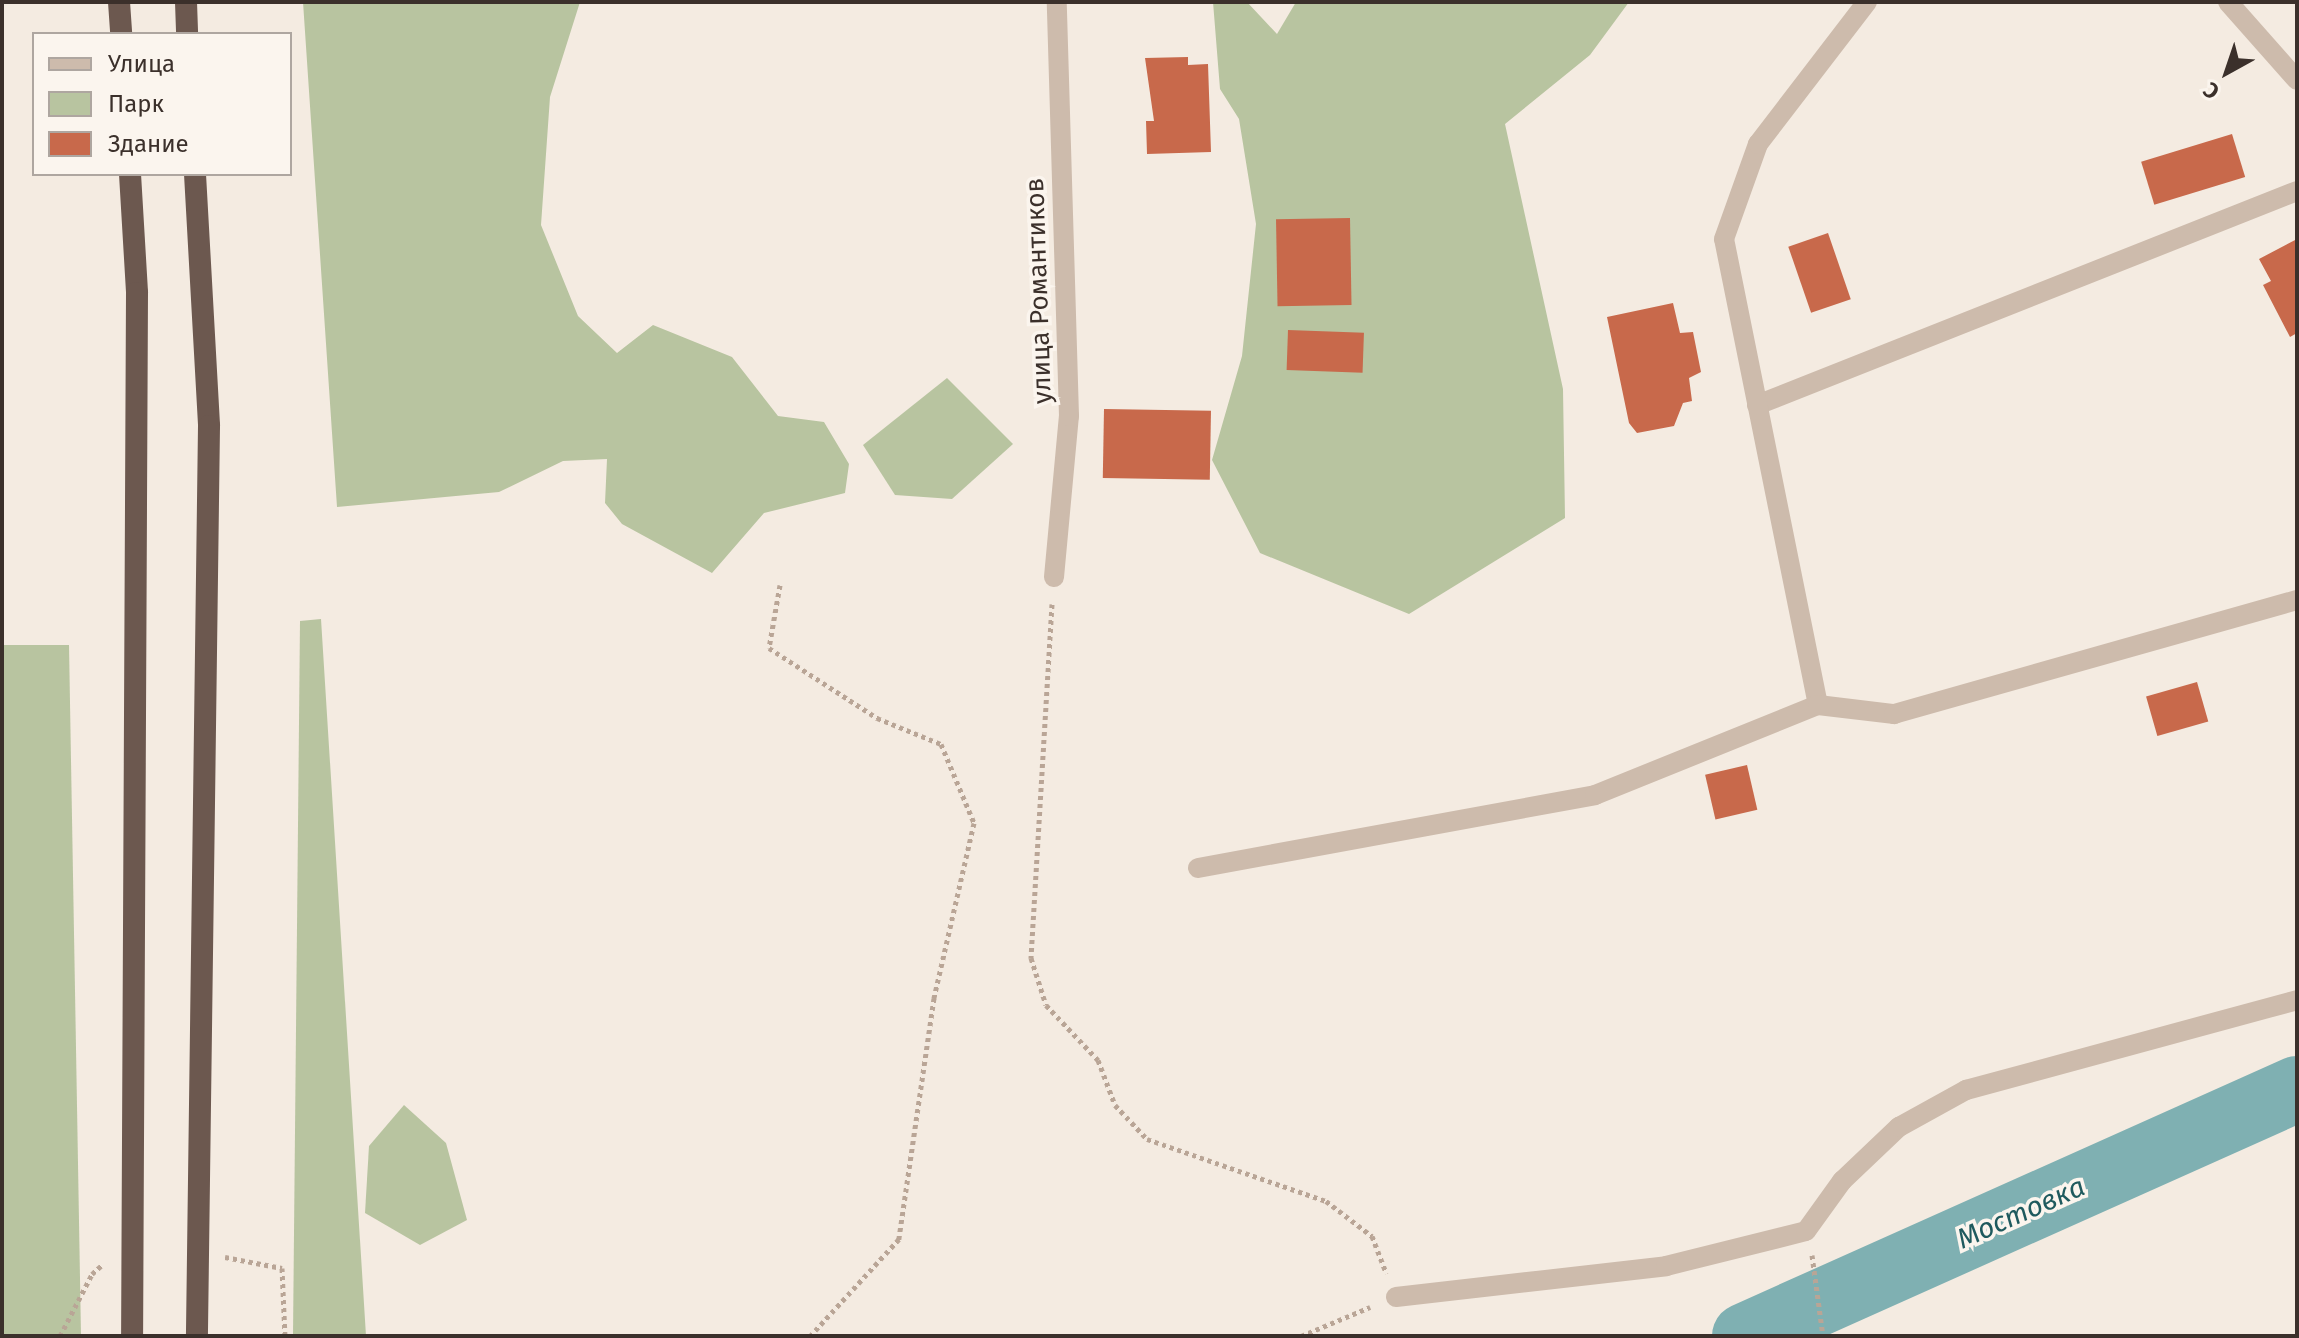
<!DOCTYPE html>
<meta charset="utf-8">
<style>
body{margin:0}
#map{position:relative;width:2299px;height:1338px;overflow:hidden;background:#f4ebe1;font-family:"Fira Sans",sans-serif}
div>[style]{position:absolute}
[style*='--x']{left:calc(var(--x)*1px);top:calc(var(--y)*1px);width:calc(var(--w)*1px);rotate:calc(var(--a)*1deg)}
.green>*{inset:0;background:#b8c4a0}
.river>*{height:66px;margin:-33px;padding:0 33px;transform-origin:33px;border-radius:33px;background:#7fb0b2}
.building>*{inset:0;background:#c8694b;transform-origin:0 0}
.path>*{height:5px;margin-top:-2.5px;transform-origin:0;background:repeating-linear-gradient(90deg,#b9a596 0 4px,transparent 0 8px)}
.minor>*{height:20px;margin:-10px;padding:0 10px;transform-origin:10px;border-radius:10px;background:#cdbbac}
.trunk>*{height:22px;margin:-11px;padding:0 11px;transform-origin:11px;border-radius:11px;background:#6c584f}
span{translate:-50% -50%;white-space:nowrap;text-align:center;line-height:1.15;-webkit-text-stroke:7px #fbf5ee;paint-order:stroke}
.street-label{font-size:26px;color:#3b302b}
.water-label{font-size:28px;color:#1f5a5e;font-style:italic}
.frame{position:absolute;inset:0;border:4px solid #3b302b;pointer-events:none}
.legend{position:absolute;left:32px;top:32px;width:260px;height:144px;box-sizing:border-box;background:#fbf5ee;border:2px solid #aea6a0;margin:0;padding:10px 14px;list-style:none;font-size:24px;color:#3b302b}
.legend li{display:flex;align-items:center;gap:16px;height:40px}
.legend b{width:40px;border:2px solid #aea6a0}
.north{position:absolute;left:2187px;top:32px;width:80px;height:80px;-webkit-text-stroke:6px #fbf5ee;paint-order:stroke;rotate:220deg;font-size:22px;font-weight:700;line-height:32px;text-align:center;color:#3b302b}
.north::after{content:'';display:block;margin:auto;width:28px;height:36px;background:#3b302b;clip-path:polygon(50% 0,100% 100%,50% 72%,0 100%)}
</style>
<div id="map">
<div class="green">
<i style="clip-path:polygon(303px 2px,580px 2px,550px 97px,541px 225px,578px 316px,617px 353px,653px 325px,732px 357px,778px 416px,824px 422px,849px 464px,845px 493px,764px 513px,712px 573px,622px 524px,605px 503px,607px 459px,563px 461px,499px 492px,337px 507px)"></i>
<i style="clip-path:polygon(1213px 2px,1247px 2px,1277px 34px,1296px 2px,1629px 2px,1590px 55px,1505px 124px,1563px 389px,1565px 518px,1409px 614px,1260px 553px,1212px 460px,1242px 356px,1256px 224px,1239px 119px,1220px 89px)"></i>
<i style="clip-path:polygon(947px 378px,1013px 444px,952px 499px,895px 495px,863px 445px)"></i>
<i style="clip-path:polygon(321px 619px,366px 1336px,293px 1336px,300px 621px)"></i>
<i style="clip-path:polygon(2px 645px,69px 645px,81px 1336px,2px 1336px)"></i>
<i style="clip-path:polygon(404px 1105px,446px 1143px,467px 1220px,420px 1245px,365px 1213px,369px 1146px)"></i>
</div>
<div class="river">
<i style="--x:1745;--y:1336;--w:605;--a:-24.11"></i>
</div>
<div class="building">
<i style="clip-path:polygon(1188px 57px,1188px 65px,1208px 64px,1211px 152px,1147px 154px,1146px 121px,1154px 121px,1145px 58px)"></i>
<i style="left:2232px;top:134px;width:45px;height:95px;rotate:73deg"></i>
<i style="left:1350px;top:218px;width:87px;height:74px;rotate:89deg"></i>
<i style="left:1828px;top:233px;width:70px;height:42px;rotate:71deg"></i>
<i style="clip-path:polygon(2297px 239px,2297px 333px,2290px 337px,2263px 285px,2271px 281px,2259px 259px)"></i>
<i style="clip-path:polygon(1673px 303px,1680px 333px,1693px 332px,1701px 372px,1689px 378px,1692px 401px,1683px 403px,1674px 426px,1637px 433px,1629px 423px,1607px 317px)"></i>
<i style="left:1288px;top:330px;width:76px;height:40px;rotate:2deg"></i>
<i style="left:1104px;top:409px;width:107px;height:69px;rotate:1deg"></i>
<i style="left:2197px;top:682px;width:41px;height:53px;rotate:74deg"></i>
<i style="left:1747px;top:765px;width:46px;height:43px;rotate:77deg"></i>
</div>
<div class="path">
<i style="--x:780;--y:585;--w:64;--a:99.9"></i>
<i style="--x:769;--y:648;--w:129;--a:32.9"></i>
<i style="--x:877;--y:718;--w:69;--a:22.1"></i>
<i style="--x:941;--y:744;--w:86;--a:67.3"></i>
<i style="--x:974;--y:823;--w:180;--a:102.9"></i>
<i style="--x:934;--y:998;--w:244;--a:98.3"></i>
<i style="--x:899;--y:1239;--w:132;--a:132.5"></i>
<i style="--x:1052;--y:604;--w:355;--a:93.4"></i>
<i style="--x:1031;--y:958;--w:49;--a:72.3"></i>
<i style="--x:1046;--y:1005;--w:76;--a:46.6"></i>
<i style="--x:1098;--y:1060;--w:48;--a:69.3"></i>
<i style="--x:1115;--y:1105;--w:47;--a:46.7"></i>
<i style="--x:1147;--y:1139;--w:189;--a:19.1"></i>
<i style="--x:1326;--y:1201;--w:58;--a:37.3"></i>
<i style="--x:1372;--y:1236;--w:40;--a:69"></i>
<i style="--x:1812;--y:1255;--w:82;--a:82.3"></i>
<i style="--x:225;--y:1257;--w:58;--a:10.9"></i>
<i style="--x:282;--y:1268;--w:68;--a:87.5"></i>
<i style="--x:60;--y:1336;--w:70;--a:-62.7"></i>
<i style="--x:92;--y:1274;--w:15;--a:-42"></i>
<i style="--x:1301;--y:1336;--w:75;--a:-22.8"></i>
</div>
<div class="minor">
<i style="--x:2228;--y:2;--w:104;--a:48.5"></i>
<i style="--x:1757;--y:405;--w:581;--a:-21.62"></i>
<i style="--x:1054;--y:577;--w:162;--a:-84.7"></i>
<i style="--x:1069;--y:416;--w:414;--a:-91.7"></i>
<i style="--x:1818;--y:705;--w:475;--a:-101.4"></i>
<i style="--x:1724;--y:239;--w:101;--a:-70.3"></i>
<i style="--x:1758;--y:144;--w:179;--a:-52.5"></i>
<i style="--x:1198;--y:868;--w:404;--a:-10.4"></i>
<i style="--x:1595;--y:795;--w:240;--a:-22"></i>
<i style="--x:1818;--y:705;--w:77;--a:6.8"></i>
<i style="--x:1894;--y:714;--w:419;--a:-15.8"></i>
<i style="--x:1396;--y:1297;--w:272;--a:-6.5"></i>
<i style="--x:1666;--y:1266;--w:144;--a:-14"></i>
<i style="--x:1806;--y:1231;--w:62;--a:-54.2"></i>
<i style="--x:1842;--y:1181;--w:79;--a:-43.5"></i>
<i style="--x:1899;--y:1127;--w:77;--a:-28.9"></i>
<i style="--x:1966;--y:1090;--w:343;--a:-15.2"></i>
</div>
<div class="trunk">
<i style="--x:119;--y:2;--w:32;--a:86"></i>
<i style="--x:186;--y:2;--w:32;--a:88"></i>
<i style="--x:130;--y:174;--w:119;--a:86.6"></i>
<i style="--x:137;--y:293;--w:1043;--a:90.27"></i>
<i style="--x:195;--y:174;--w:252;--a:86.8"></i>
<i style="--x:209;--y:426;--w:910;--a:90.76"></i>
</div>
<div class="street-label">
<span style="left:1039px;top:291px;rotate:-92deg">улица Романтиков</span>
</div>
<div class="water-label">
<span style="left:2021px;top:1213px;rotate:-24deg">Мостовка</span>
</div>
<div class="frame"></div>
<ul class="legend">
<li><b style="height:10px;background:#cdbbac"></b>Улица</li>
<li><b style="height:22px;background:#b8c4a0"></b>Парк</li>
<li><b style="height:22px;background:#c8694b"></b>Здание</li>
</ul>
<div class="north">С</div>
</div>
